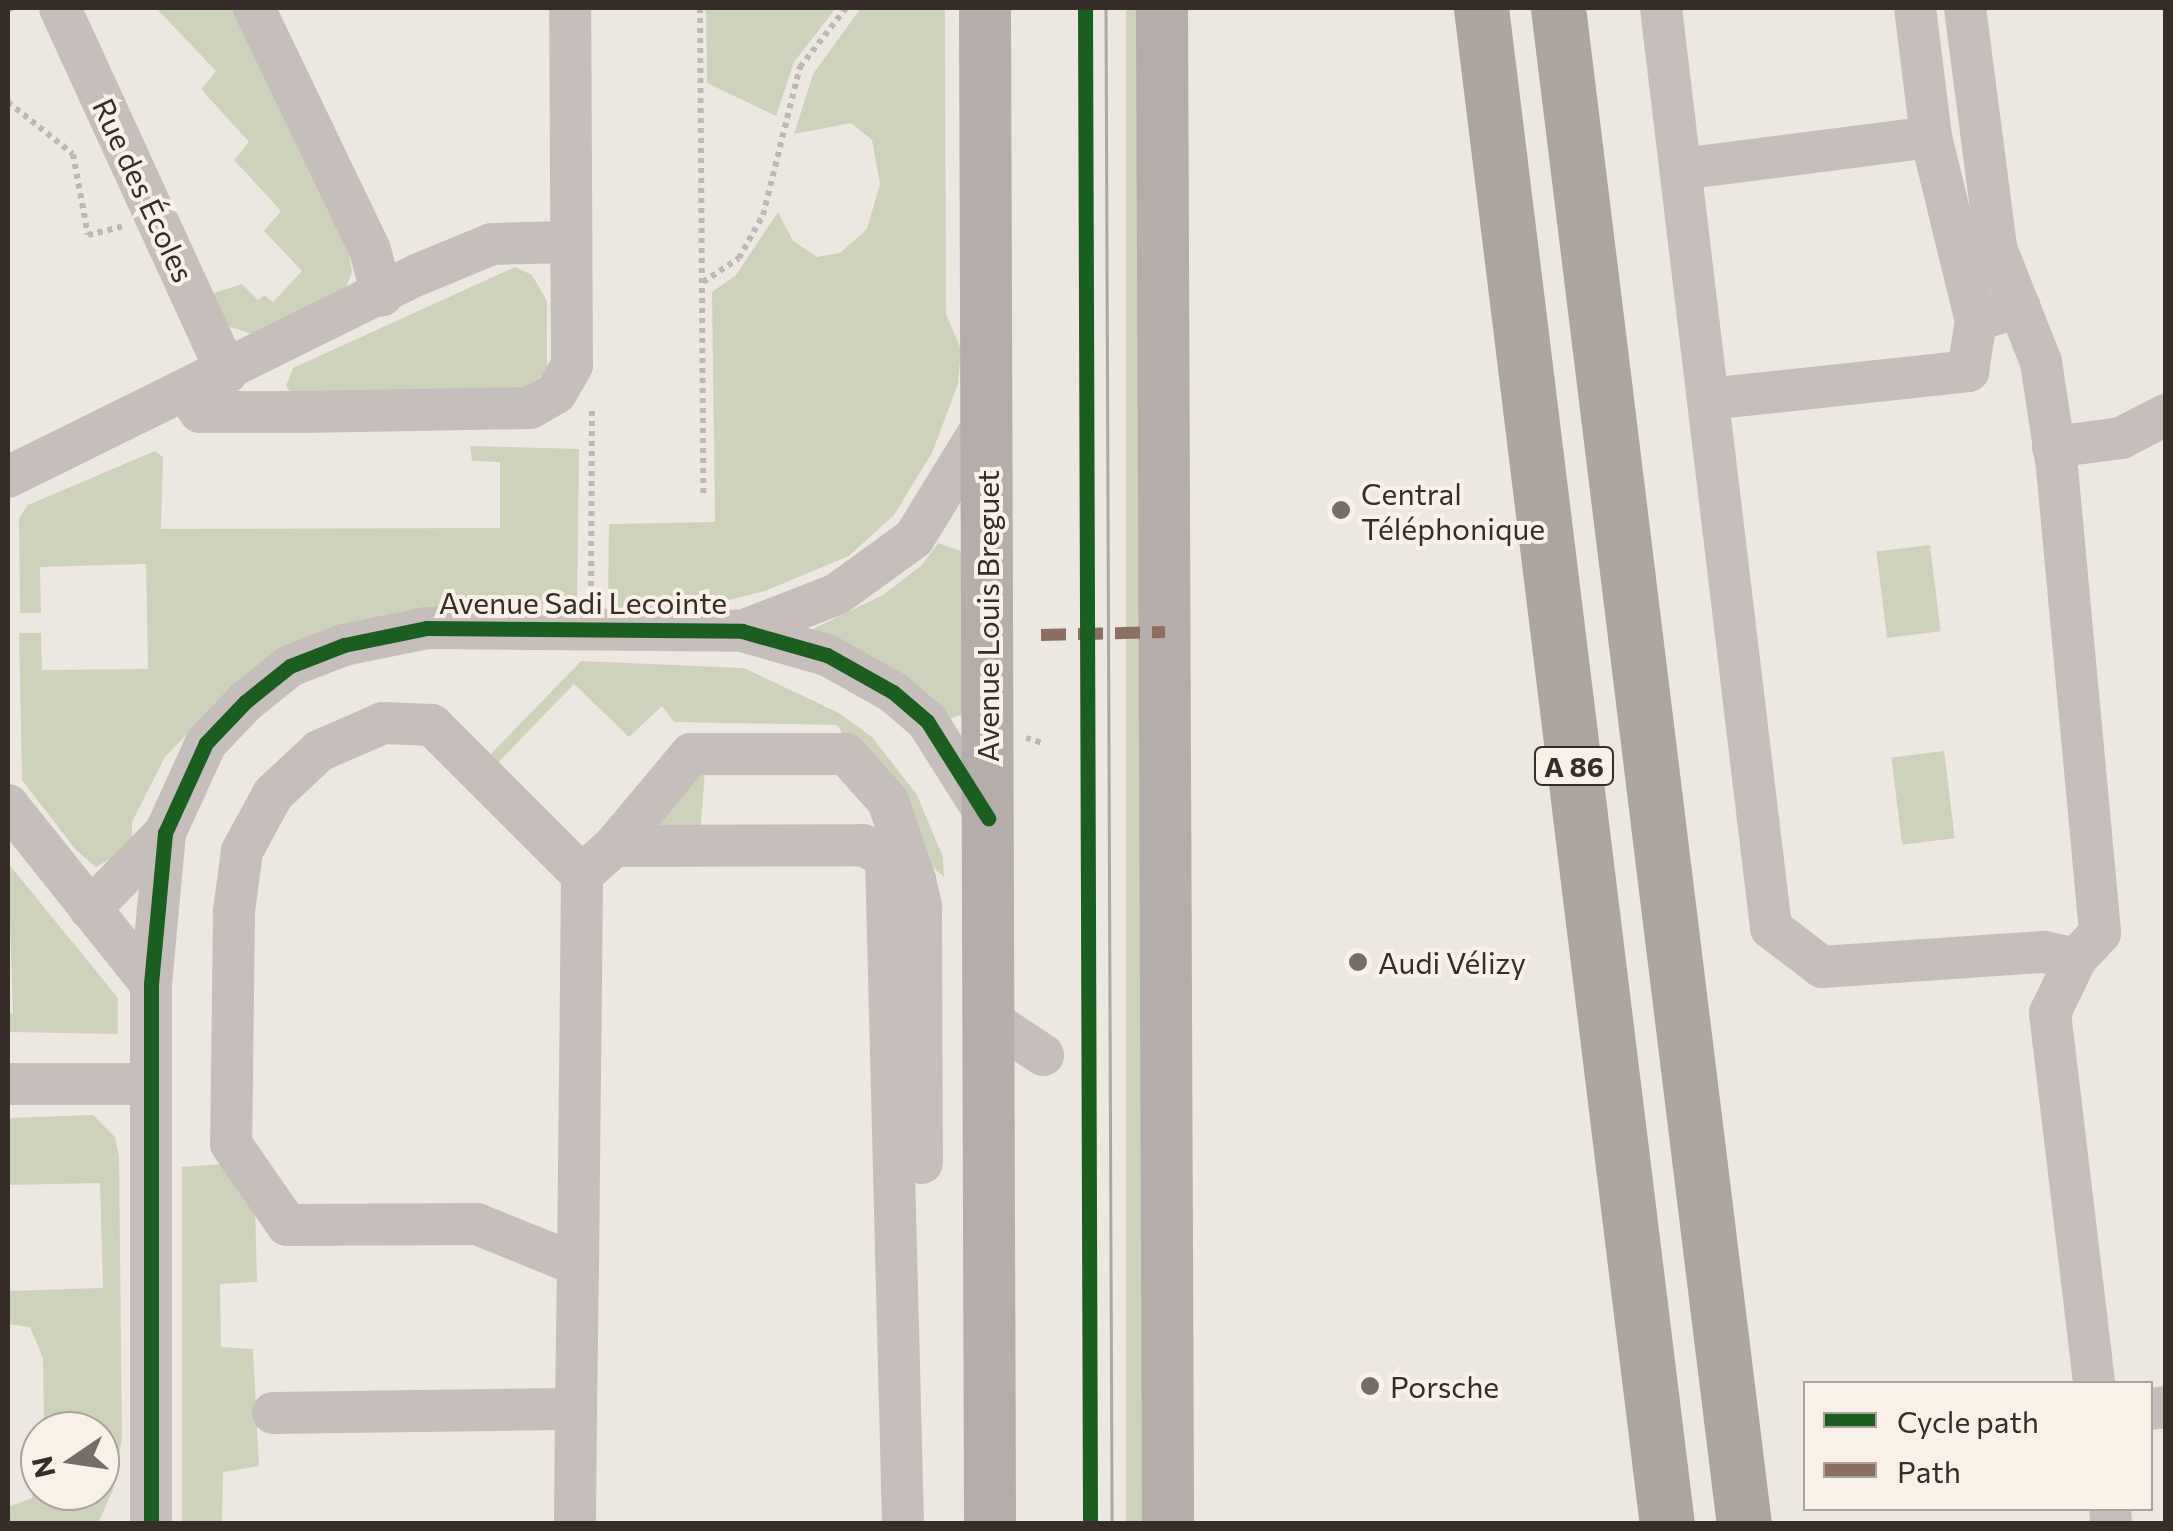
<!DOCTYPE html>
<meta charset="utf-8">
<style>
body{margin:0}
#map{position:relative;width:2173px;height:1531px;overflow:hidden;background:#ede7e1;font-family:Commissioner,sans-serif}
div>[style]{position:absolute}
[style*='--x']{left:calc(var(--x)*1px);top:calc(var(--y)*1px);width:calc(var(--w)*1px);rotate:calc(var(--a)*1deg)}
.green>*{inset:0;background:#cfd2bb;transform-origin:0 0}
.path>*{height:6px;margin-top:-3px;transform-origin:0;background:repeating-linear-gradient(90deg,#beb7b2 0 5px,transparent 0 10px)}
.minor>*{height:42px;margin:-21px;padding:0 21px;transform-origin:21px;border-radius:21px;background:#c5beba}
.major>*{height:52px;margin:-26px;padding:0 26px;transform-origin:26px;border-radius:26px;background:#b4ada9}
.highway>*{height:55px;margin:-27.5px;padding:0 27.5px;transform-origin:27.5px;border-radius:27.5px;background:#aca5a0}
.tram>*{height:2.5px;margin:-1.25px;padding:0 1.25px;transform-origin:1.25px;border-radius:1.25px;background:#ada7a4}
.quiet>*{height:12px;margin-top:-6px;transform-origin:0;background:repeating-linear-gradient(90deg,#8d6e63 0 25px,transparent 0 37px)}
.cycleway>*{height:15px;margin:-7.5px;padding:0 7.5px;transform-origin:7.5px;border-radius:7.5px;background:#1b5e20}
.dots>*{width:28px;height:28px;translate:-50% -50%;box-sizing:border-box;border:5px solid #f9f0e8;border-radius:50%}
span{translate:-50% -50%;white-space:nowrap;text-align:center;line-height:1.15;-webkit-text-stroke:8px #f9f0e8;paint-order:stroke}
.shield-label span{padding:2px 8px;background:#f9f0e8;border:2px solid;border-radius:8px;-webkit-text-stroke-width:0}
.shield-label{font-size:28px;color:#362c28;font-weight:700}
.street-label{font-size:30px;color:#362c28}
.poi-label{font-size:30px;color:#362c28}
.left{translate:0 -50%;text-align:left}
.frame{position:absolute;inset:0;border:10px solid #362c28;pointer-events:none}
.legend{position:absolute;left:1803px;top:1381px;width:350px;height:130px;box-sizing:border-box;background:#f9f0e8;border:2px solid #aba29b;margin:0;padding:12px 18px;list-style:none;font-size:30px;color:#362c28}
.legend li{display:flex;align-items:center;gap:20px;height:50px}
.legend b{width:50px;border:2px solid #aba29b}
.north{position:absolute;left:20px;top:1411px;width:100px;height:100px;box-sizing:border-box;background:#f9f0e8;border:2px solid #aba29b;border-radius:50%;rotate:257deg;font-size:28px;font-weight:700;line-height:40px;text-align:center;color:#362c28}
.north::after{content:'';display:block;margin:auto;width:35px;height:45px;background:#766d69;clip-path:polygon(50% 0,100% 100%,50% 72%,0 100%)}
</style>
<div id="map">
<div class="green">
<i style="clip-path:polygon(232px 8px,349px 254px,352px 273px,346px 287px,258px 336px,227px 326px,211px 294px,242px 284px,258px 300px,264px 295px,273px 302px,302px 271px,264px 231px,281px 211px,234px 160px,249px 142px,201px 89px,216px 71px,157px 9px)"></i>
<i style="clip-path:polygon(706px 8px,836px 8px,794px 62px,776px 116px,707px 83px)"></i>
<i style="clip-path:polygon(861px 8px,945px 8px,946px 314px,961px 349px,958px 384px,932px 453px,894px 515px,849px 556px,765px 591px,698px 608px,608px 611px,609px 524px,715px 522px,712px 292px,736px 275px,778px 212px,793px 241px,817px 257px,840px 253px,867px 229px,880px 184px,872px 140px,851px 123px,794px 134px,813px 74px)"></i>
<i style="left:1126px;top:8px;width:18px;height:1515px"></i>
<i style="clip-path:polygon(515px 267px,532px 275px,547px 301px,547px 371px,524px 390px,291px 393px,286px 386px,293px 368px)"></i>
<i style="clip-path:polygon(470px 446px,579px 449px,577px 614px,230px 689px,165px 757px,132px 822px,132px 846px,96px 867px,76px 850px,22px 780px,19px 633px,41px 633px,42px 670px,148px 669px,146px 564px,40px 567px,41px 613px,20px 613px,19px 518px,28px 505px,155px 451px,163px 457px,161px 529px,500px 528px,500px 462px,472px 461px)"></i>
<i style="clip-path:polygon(938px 543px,964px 552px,964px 714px,943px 721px,813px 629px,883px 595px,922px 565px)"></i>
<i style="left:1930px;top:545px;width:87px;height:54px;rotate:83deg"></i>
<i style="clip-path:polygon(581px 661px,744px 668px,839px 713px,872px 737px,917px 795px,943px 857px,944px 877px,928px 863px,837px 725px,674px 722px,662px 706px,629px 737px,574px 684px,488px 773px,481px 764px)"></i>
<i style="left:1944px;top:751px;width:88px;height:53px;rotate:83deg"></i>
<i style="clip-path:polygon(705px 769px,701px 826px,656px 826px)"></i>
<i style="clip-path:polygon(8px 863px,118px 998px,118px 1034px,8px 1032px,8px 1014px,13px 1013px)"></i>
<i style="clip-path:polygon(93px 1115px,115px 1137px,119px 1156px,122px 1439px,113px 1490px,98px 1523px,8px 1523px,8px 1507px,32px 1498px,40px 1464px,40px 1491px,100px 1491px,100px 1431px,44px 1431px,43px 1358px,30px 1327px,8px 1324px,8px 1291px,103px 1288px,100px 1183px,8px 1185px,8px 1118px)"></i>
<i style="clip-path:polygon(221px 1164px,255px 1203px,257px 1282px,220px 1284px,221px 1347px,253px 1349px,259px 1466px,223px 1472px,222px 1523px,182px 1523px,182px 1167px)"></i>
</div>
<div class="path">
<i style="--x:700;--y:8;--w:488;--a:89.6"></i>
<i style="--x:8;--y:9;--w:5;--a:-11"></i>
<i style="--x:8;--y:102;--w:83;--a:38.7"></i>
<i style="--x:73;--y:154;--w:82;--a:79.5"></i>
<i style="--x:88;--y:235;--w:37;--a:-14"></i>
<i style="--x:703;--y:282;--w:43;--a:-33.7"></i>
<i style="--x:739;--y:258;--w:49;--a:-60.8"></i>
<i style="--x:763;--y:215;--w:153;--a:-76"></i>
<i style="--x:800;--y:67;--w:75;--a:-52.1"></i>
<i style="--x:591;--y:596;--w:187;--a:-89.7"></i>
<i style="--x:1026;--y:738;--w:17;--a:17"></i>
</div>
<div class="minor">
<i style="--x:60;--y:8;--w:401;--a:65.4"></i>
<i style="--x:254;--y:8;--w:268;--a:64.4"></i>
<i style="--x:370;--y:250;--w:47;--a:75.1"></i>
<i style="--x:1661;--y:8;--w:927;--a:83.18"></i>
<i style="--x:1771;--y:928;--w:64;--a:37.4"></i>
<i style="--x:1822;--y:967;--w:223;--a:-3.9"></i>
<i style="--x:2044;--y:952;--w:33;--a:12"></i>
<i style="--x:1915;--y:8;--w:130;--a:82.9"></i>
<i style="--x:1931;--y:137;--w:189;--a:76.3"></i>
<i style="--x:1976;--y:321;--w:46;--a:-19.2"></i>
<i style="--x:1965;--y:8;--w:242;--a:82.6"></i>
<i style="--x:1996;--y:248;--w:123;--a:68.5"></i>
<i style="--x:2041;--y:362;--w:107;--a:81.4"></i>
<i style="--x:2057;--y:468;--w:467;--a:84.7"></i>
<i style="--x:2100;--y:933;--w:35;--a:133"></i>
<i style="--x:2076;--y:959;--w:60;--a:115.7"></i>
<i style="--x:2050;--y:1013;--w:374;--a:83.2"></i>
<i style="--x:1681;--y:169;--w:252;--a:-7.3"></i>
<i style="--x:187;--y:394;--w:22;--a:54"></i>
<i style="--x:200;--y:412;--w:101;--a:0"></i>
<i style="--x:301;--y:412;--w:229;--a:-1"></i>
<i style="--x:530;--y:408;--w:30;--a:-30"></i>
<i style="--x:556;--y:393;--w:32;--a:-60"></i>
<i style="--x:572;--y:365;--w:357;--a:-90.3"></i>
<i style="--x:1708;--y:399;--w:262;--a:-6.1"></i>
<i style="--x:1968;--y:371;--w:51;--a:-80.9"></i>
<i style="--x:2053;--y:447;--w:69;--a:-7.5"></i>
<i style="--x:2121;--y:438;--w:51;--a:-27.1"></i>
<i style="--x:8;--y:477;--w:456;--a:-26.3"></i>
<i style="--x:417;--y:275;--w:81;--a:-22.5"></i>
<i style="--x:492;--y:244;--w:79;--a:-1.5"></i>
<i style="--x:742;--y:631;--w:102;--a:-21.3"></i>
<i style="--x:837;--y:594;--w:95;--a:-36"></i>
<i style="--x:914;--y:538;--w:137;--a:-58.4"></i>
<i style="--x:8;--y:805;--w:229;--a:51.4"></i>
<i style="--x:614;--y:846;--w:120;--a:-50.1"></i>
<i style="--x:691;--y:754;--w:155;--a:0"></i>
<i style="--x:846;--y:754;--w:63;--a:48.2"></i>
<i style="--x:888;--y:801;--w:83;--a:71.1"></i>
<i style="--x:886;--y:857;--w:37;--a:38"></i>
<i style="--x:915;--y:880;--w:28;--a:77"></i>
<i style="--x:921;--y:907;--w:256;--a:89.8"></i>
<i style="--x:582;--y:875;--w:43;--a:-42.2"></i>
<i style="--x:614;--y:846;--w:249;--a:-0.2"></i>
<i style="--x:863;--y:845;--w:26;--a:28"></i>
<i style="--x:886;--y:857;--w:667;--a:88.54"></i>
<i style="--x:90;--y:909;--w:107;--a:-45.4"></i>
<i style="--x:989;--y:1019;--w:65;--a:33.7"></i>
<i style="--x:8;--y:1084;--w:143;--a:0"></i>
<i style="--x:2150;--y:1409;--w:16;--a:-7"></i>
<i style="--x:273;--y:1413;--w:303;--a:-0.8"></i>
<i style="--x:2110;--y:1508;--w:16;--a:86"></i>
<i style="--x:151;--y:1524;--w:540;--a:-90"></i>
<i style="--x:151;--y:984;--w:152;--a:-84.7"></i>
<i style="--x:165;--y:833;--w:99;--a:-65.5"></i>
<i style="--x:206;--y:743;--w:57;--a:-46.4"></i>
<i style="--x:245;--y:702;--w:58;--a:-38.7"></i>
<i style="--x:290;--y:666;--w:58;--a:-21.3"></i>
<i style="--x:344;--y:645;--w:85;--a:-11.6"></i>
<i style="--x:427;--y:628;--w:315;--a:0.5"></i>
<i style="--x:742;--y:631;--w:88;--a:15.8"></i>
<i style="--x:827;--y:655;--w:76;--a:29.3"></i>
<i style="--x:893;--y:692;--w:45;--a:40.5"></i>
<i style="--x:927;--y:721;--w:115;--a:57.8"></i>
<i style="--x:575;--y:1524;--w:115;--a:-89.5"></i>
<i style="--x:576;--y:1409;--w:144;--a:-89.2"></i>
<i style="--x:578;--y:1265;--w:390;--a:-89.4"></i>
<i style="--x:582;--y:875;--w:212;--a:-135"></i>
<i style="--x:432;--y:725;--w:49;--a:-177.7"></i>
<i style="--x:383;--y:723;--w:70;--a:156.4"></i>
<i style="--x:319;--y:751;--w:63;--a:136.9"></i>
<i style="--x:273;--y:794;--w:65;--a:118.5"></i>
<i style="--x:242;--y:851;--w:61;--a:97.6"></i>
<i style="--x:234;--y:911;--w:233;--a:90.7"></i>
<i style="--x:231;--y:1144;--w:98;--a:55.3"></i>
<i style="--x:287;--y:1225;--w:190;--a:-0.3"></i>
<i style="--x:477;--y:1224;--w:109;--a:22.1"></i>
</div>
<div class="major">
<i style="--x:985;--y:8;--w:1516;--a:89.81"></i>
<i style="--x:1162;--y:8;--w:1516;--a:89.77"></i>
</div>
<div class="highway">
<i style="--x:1481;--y:8;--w:1527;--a:83.01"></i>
<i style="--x:1558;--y:8;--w:1527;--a:83.01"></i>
</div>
<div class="tram">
<i style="--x:1106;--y:8;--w:1516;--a:89.77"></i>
</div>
<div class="quiet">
<i style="--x:1041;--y:635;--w:124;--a:-1.4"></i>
</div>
<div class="cycleway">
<i style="--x:1085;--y:8;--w:1516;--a:89.81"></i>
<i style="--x:151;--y:1524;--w:540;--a:-90"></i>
<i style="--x:151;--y:984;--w:152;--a:-84.7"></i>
<i style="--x:165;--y:833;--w:99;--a:-65.5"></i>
<i style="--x:206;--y:743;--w:57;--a:-46.4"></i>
<i style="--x:245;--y:702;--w:58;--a:-38.7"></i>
<i style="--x:290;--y:666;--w:58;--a:-21.3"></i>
<i style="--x:344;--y:645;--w:85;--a:-11.6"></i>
<i style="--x:427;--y:628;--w:315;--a:0.5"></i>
<i style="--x:742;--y:631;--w:88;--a:15.8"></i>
<i style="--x:827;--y:655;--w:76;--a:29.3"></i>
<i style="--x:893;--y:692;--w:45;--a:40.5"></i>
<i style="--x:927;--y:721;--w:115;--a:57.8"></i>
</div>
<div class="dots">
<i style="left:1341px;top:510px;background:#766d69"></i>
<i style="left:1358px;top:962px;background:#766d69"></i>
<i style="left:1370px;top:1386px;background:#766d69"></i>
</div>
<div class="shield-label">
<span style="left:1574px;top:766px">A 86</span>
</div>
<div class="street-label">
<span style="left:144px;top:190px;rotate:65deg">Rue des Écoles</span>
<span style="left:583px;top:602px">Avenue Sadi Lecointe</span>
<span style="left:987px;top:616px;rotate:-90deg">Avenue Louis Breguet</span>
</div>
<div class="poi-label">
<span class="left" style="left:1361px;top:510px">Central<br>Téléphonique</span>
<span class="left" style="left:1378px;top:962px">Audi Vélizy</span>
<span class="left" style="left:1390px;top:1386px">Porsche</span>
</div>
<div class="frame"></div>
<ul class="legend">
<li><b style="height:12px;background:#1b5e20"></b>Cycle path</li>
<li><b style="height:12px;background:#8d6e63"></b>Path</li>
</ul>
<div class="north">N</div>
</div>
